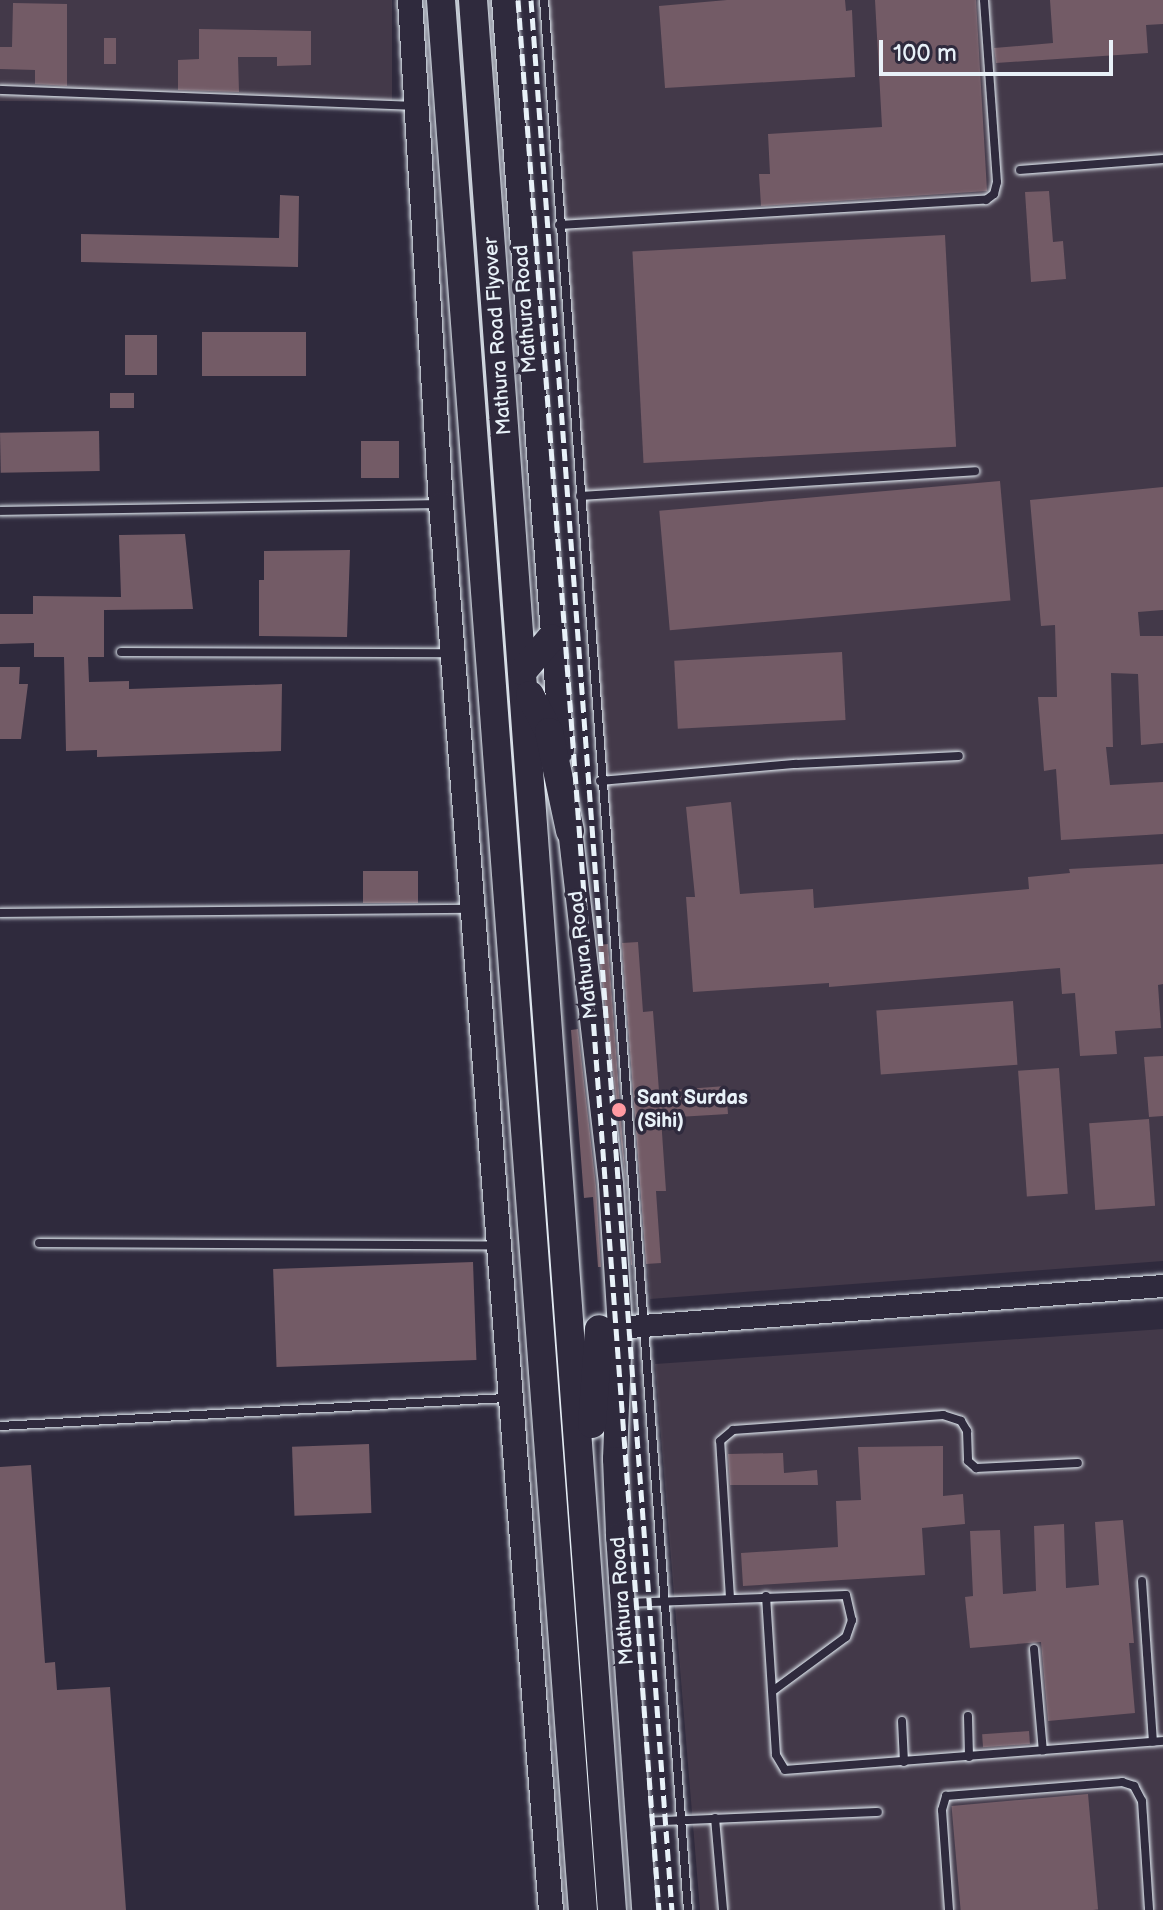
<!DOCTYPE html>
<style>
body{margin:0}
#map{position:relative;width:1163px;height:1910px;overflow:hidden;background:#2f2a3d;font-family:"Balsamiq Sans",sans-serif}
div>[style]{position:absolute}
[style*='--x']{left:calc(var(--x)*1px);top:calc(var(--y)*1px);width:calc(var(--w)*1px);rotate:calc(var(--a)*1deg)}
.built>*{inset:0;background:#433949;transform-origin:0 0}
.building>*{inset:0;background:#735b66;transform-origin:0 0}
.roads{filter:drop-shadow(0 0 2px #e8f1f8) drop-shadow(0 0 2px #e8f1f8)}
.service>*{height:8px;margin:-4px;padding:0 4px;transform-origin:4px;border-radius:4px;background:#2f2a3d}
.tertiary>*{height:22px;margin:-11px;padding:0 11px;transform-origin:11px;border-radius:11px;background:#2f2a3d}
.secondary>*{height:24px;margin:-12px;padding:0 12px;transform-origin:12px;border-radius:12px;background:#2f2a3d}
.trunk>*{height:28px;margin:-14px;padding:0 14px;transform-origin:14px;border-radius:14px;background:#2f2a3d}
.rail>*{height:5px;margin-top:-2.5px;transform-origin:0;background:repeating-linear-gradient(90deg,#e8f1f8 0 12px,transparent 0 18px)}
.dots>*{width:22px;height:22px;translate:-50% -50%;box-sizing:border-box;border:4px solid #2f2a3d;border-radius:50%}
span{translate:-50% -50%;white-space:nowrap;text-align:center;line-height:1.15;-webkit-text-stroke:7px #2f2a3d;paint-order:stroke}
.street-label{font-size:20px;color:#e8f1f8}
.poi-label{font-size:20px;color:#e8f1f8;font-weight:700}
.left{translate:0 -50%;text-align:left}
.scale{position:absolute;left:879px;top:40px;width:234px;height:36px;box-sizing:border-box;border:4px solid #e8f1f8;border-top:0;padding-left:10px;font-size:24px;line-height:28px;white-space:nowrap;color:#e8f1f8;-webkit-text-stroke:6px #2f2a3d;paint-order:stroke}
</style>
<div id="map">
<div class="built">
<i style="left:0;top:0;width:392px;height:101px"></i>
<i style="clip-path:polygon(548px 0,1163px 0,1163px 1261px,650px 1299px,561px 225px)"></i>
<i style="clip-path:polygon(1163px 1329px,1163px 1910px,700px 1910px,655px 1364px)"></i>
</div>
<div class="building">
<i style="clip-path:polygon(727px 0,845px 0,846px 11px,852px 10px,855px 77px,665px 88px,659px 6px)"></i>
<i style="clip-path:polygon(875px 0,976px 0,987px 191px,761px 206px,759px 174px,770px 174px,768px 134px,882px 127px)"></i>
<i style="clip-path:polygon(1050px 0,1163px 0,1163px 24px,1146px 25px,1148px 53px,996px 63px,994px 48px,1053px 43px)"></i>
<i style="clip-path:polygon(13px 3px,67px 4px,67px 86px,35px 84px,35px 70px,0 69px,0 47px,12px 47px)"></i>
<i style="clip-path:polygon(199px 29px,311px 31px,311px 65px,277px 66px,277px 57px,238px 57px,239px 92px,178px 90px,178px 60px,199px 59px)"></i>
<i style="left:104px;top:38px;width:12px;height:26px"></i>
<i style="clip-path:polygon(1049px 191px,1053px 242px,1063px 241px,1066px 279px,1031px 282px,1025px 192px)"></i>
<i style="clip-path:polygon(280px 195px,299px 196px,298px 267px,81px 262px,81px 234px,279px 238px)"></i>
<i style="left:945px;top:235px;width:212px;height:313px;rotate:87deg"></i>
<i style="left:202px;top:332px;width:104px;height:44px"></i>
<i style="left:125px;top:335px;width:32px;height:40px"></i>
<i style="left:110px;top:393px;width:24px;height:15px"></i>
<i style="left:99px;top:431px;width:40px;height:99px;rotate:89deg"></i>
<i style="left:361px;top:441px;width:38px;height:37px"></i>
<i style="left:1000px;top:481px;width:120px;height:342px;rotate:85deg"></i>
<i style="clip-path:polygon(1163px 487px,1163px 610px,1138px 612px,1140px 636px,1163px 636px,1163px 743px,1141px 745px,1138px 674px,1111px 673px,1113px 747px,1106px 747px,1110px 785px,1163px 782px,1163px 834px,1061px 840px,1056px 769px,1044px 771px,1038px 697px,1057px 697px,1055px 625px,1041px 626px,1030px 500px)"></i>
<i style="clip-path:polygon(185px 534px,193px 609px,104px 610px,104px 657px,88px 657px,89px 682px,129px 681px,129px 689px,282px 684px,281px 751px,97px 757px,97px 750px,66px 751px,64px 657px,34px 657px,34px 643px,0 644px,0 614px,33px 614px,33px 596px,121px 597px,119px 535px)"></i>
<i style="clip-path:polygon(350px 550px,347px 637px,259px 636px,259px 580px,264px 580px,264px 551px)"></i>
<i style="left:842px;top:652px;width:68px;height:168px;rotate:87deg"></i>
<i style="clip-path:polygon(0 667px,20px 667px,19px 684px,28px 684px,21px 739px,0 739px)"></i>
<i style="clip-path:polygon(731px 802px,740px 894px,813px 889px,814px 908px,1029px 889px,1028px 877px,1070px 873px,1069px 869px,1163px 864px,1163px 984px,1158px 985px,1161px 1028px,1115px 1031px,1117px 1054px,1080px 1056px,1075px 993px,1062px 994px,1060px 968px,829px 987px,829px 983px,693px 992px,686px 897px,695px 897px,686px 807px)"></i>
<i style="left:363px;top:871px;width:55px;height:32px"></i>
<i style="clip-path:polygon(638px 942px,643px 1012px,653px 1011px,659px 1091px,726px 1086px,728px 1114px,661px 1118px,666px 1191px,656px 1191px,661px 1263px,646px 1264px,622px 943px)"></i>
<i style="clip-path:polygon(608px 944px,632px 1265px,631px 1265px,626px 1184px,598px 945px)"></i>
<i style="left:1013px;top:1001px;width:64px;height:137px;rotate:86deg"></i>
<i style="clip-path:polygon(578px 1029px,596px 1186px,601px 1267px,598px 1267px,593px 1197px,584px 1198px,571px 1030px)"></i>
<i style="clip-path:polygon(1163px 1056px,1163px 1116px,1149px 1117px,1144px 1057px)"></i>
<i style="left:1059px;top:1068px;width:126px;height:41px;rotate:86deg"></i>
<i style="left:1149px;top:1119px;width:87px;height:60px;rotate:86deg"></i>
<i style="left:473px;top:1262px;width:98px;height:200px;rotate:88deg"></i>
<i style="left:369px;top:1444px;width:69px;height:77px;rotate:88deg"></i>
<i style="clip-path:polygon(943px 1446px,943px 1496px,963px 1494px,965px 1524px,922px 1528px,925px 1575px,743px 1586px,741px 1553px,838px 1547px,836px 1501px,861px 1500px,858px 1447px)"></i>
<i style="clip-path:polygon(783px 1453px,784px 1473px,817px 1470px,818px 1485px,730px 1485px,728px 1454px)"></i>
<i style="clip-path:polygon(31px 1465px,45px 1663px,55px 1662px,57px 1690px,110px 1687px,126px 1910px,0 1910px,0 1467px)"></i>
<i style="clip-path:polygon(1123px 1520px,1134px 1643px,1129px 1643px,1135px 1713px,1048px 1721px,1041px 1642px,970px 1648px,965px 1597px,973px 1596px,970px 1531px,1000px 1530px,1003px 1594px,1036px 1591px,1034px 1526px,1064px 1524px,1066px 1588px,1099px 1585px,1095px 1522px)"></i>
<i style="left:1029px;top:1731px;width:13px;height:47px;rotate:86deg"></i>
<i style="left:1088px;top:1794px;width:116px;height:137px;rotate:85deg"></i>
</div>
<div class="roads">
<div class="service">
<i style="--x:544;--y:0;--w:1915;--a:85.69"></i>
<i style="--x:0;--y:90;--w:413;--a:2.2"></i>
<i style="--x:1020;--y:170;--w:143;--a:-4.4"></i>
<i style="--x:559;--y:225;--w:428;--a:-3.4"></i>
<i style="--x:986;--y:200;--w:10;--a:-37"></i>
<i style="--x:994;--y:194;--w:12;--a:-76"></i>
<i style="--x:997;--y:182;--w:182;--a:-94.1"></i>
<i style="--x:580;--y:496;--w:396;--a:-3.6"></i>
<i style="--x:0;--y:511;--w:439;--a:-0.9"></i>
<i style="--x:121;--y:652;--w:329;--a:0.2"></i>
<i style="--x:600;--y:781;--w:197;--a:-5"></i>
<i style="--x:796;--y:764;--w:163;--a:-2.8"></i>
<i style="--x:0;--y:913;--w:469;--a:-0.5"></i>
<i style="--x:39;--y:1243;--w:456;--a:0.3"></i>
<i style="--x:0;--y:1426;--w:507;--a:-3.17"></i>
<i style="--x:1142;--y:1581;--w:161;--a:86.1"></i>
<i style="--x:766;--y:1596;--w:159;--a:86.4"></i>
<i style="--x:776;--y:1755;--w:17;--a:59"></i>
<i style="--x:785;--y:1770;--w:379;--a:-4.4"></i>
<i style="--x:730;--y:1598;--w:157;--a:-93.6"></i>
<i style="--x:720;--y:1441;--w:17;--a:-40"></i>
<i style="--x:733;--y:1430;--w:211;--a:-4.1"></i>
<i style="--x:943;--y:1415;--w:19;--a:18"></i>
<i style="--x:961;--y:1421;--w:12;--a:59"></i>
<i style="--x:967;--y:1431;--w:30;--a:88"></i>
<i style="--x:968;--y:1461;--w:11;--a:41"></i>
<i style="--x:976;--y:1468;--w:102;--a:-2.8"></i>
<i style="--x:625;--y:1603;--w:221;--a:-2.1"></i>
<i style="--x:846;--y:1595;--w:26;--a:77"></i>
<i style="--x:852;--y:1620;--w:18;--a:109"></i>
<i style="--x:846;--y:1637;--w:89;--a:143.6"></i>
<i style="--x:1034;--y:1649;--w:102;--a:85"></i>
<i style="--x:968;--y:1716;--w:41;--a:88.6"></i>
<i style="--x:902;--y:1721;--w:41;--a:87.2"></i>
<i style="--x:715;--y:1818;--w:92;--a:85"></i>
<i style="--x:639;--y:1822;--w:239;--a:-2.4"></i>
<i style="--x:949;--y:1910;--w:100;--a:-94"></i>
<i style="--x:942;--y:1810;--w:15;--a:-74"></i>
<i style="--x:946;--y:1796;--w:177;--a:-4.5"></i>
<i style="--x:1122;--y:1782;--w:13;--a:18"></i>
<i style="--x:1134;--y:1786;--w:17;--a:62"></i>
<i style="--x:1142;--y:1801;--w:109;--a:86.3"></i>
</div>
<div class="tertiary">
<i style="--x:604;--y:1329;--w:561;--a:-4.4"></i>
</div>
<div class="secondary">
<i style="--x:410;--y:0;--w:505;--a:86.48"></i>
<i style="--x:441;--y:504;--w:1410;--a:85.53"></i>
<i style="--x:504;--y:0;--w:753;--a:85.58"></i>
<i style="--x:568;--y:812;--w:375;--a:83.4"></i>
<i style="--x:611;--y:1185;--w:143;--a:86.4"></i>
<i style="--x:620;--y:1328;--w:131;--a:92.2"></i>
<i style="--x:615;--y:1459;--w:76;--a:87.7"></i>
<i style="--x:618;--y:1535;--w:376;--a:86"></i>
</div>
<div class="trunk">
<i style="--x:441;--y:0;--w:1915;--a:85.75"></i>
<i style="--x:473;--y:0;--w:1915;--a:85.84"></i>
<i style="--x:523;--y:671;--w:43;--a:-49.7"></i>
<i style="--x:530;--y:695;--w:42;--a:62.8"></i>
<i style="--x:549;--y:732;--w:101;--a:78"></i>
<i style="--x:592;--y:1424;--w:95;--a:-85.8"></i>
</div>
</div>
<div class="rail">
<i style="--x:518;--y:0;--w:1915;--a:85.78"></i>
<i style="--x:531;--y:0;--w:1915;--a:85.78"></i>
</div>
<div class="dots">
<i style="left:619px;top:1110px;background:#ff9aa2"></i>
</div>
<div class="street-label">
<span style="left:526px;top:309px;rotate:-94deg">Mathura Road</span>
<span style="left:498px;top:336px;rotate:-94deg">Mathura Road Flyover</span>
<span style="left:584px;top:955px;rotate:-97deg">Mathura Road</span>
<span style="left:623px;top:1601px;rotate:-94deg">Mathura Road</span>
</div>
<div class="poi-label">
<span class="left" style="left:637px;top:1110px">Sant Surdas<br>(Sihi)</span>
</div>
<div class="scale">100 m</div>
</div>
